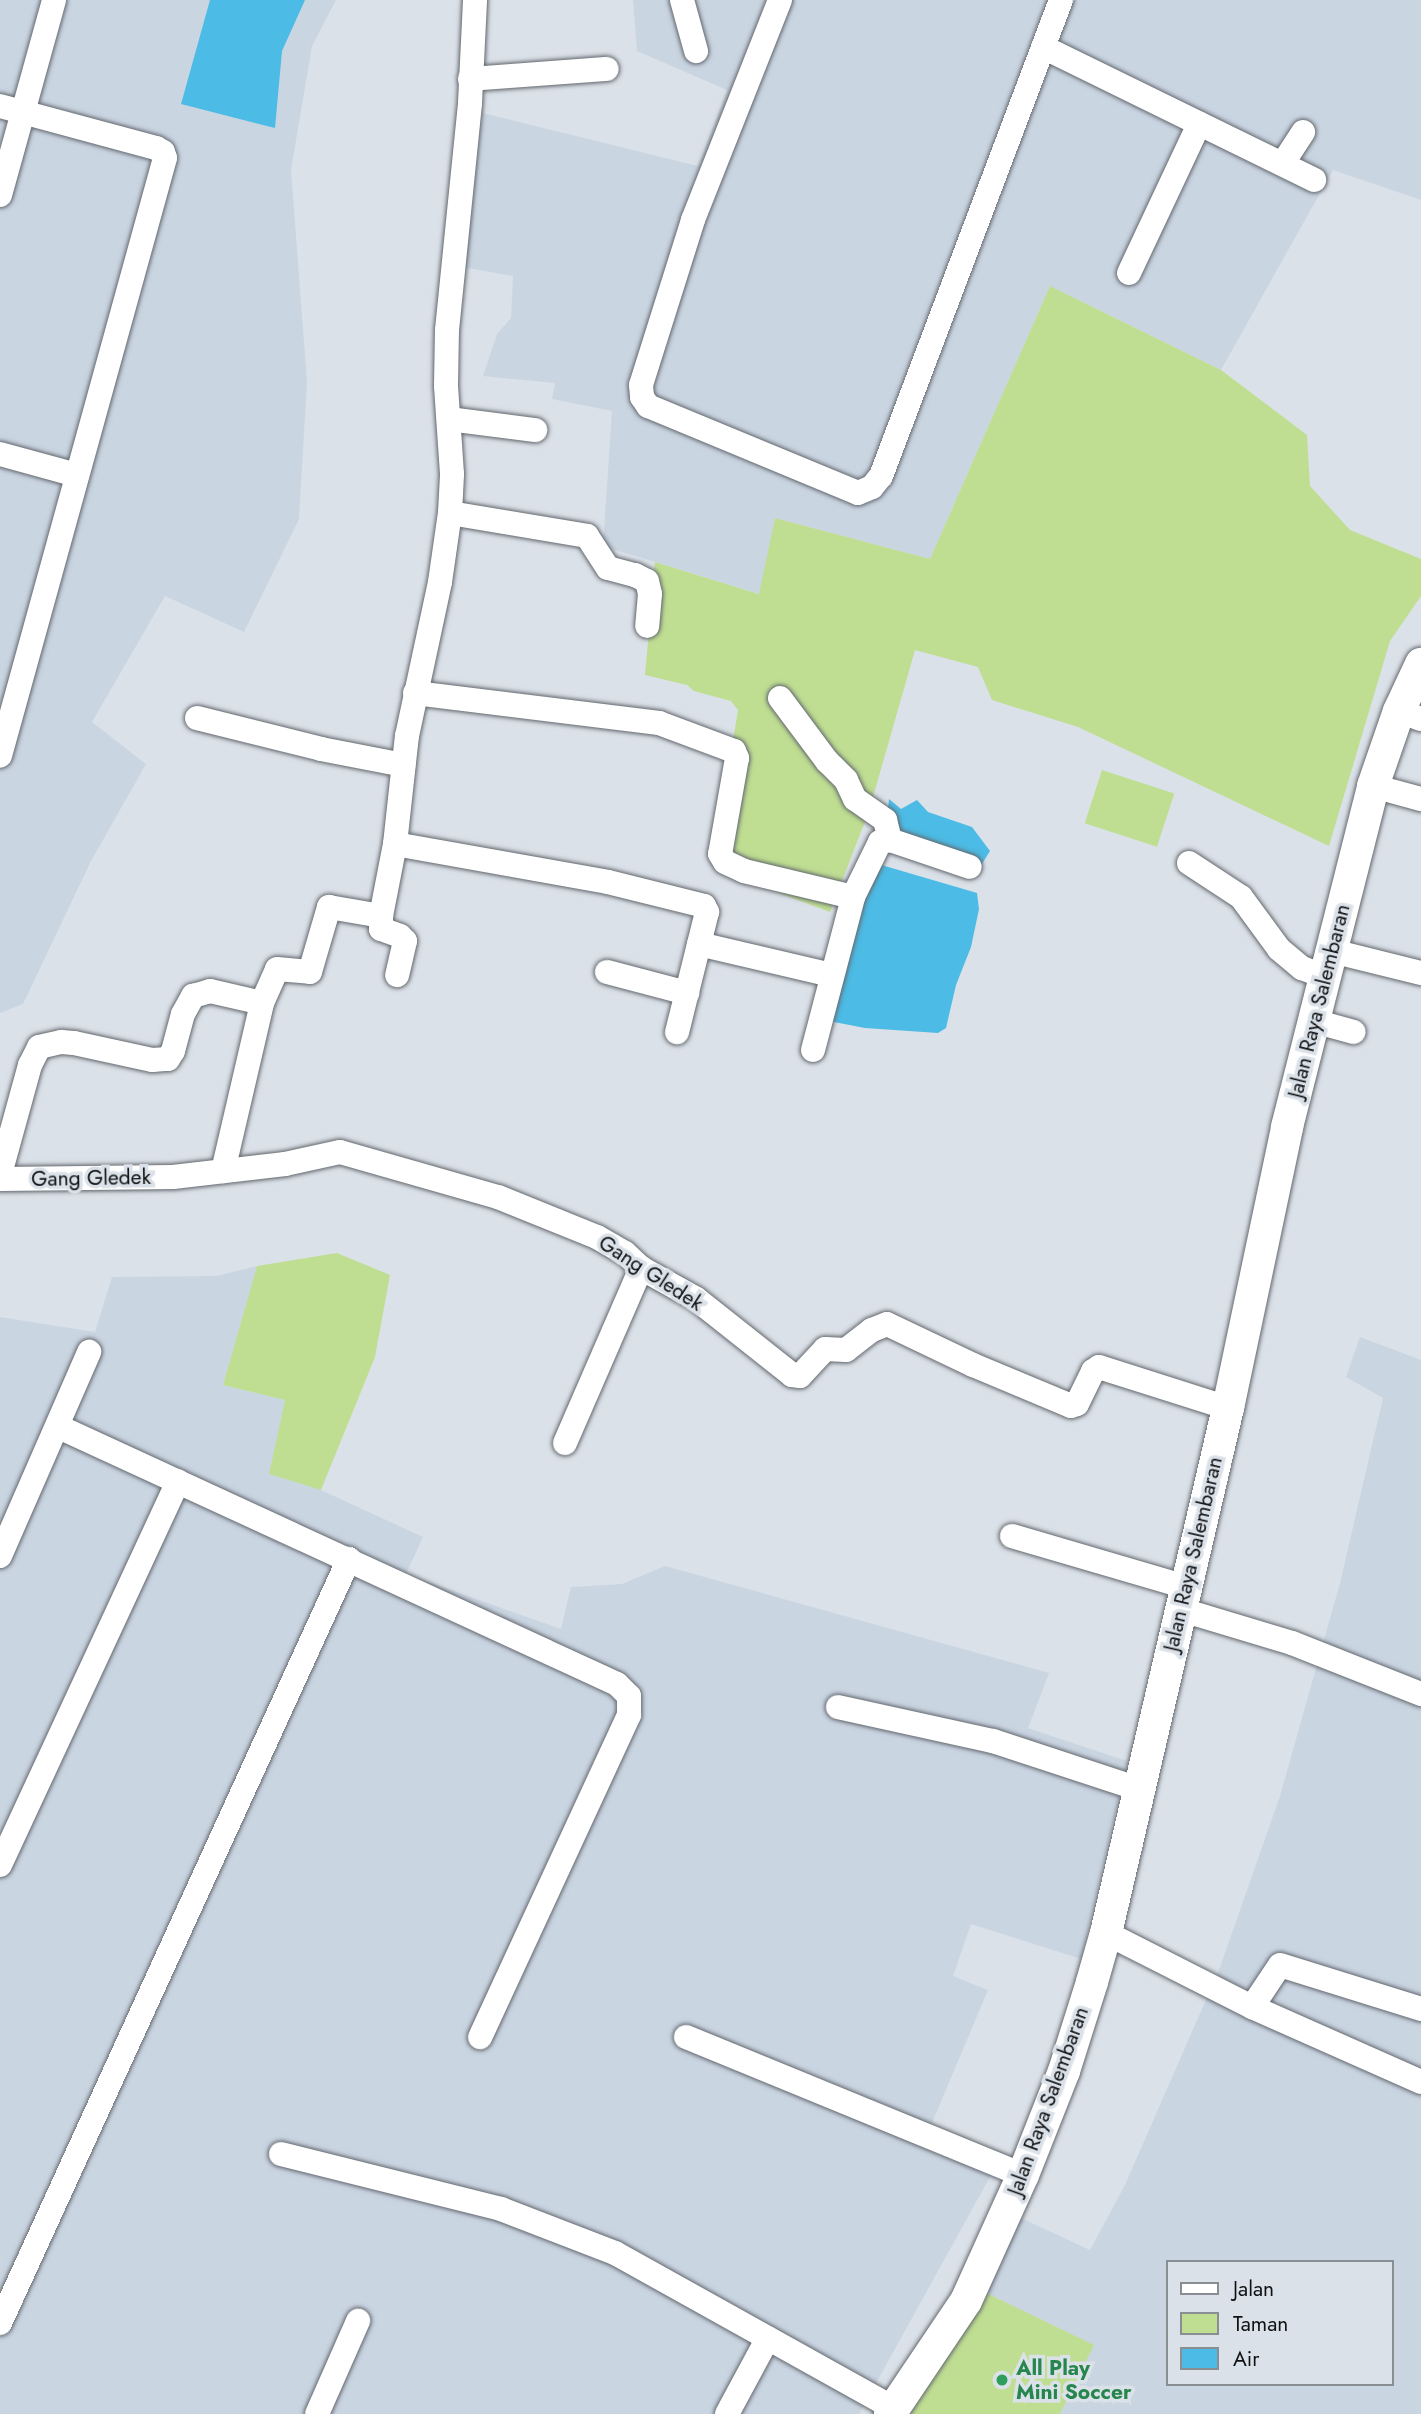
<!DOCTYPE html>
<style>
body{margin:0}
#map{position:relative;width:1421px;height:2414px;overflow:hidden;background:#dbe1e8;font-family:Jost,sans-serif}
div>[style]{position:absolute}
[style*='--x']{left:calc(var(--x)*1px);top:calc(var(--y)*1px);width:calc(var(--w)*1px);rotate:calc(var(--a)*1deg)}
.built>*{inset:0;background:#cad5e2}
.green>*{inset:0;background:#bfde92;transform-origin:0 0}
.water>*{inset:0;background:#4cbbe5}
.roads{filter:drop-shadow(0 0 2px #63686e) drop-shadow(0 0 2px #63686e)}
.minor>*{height:24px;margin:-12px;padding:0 12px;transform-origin:12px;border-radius:12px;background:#fff}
.major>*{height:32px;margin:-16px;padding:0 16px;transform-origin:16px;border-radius:16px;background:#fff}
.dots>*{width:19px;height:19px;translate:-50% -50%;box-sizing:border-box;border:4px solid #dbe1e8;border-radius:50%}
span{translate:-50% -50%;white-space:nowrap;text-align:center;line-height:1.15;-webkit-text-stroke:7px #dbe1e8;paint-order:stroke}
.street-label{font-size:21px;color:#0f1113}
.leisure-label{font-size:21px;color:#27864d;font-weight:700}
.left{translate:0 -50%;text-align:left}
.legend{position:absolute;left:1166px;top:2260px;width:228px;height:126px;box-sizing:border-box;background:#dbe1e8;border:2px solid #898e93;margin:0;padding:9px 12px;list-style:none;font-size:21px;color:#0f1113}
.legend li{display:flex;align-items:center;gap:14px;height:35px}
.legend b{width:35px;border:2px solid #898e93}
</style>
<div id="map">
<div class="built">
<i style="clip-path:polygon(0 0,336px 0,312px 46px,291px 170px,307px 382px,299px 519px,244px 632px,165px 596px,92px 722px,146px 764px,91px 861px,23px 1004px,0 1013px)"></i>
<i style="clip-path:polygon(633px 0,1421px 0,1421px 200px,1333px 170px,1221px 370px,1050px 286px,930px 559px,775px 518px,760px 594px,603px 546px,612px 411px,552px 399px,555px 383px,483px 376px,497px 334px,511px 318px,513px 276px,462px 267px,479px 112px,698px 166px,727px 90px,637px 51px)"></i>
<i style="clip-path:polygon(257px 1266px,223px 1385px,285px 1400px,270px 1474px,321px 1490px,423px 1537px,406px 1574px,561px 1629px,571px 1587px,622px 1584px,665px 1566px,1049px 1673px,1028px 1728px,1127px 1761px,1081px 1959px,971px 1924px,953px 1976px,988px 1990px,929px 2130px,1001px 2157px,859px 2414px,0 2414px,0 1317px,95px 1332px,112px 1277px,217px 1276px)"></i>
<i style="clip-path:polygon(evenodd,1360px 1337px,1421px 1360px,1421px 2414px,1060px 2414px,1093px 2345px,980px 2290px,1012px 2214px,1090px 2250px,1125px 2185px,1219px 1970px,1280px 1796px,1340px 1583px,1383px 1398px,1346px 1377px,1360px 1337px,1167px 2262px,1391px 2262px,1391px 2384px,1167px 2384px,1167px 2262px)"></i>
</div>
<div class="green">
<i style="clip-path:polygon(1050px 286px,1221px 370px,1307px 435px,1310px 486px,1350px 530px,1421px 559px,1421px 596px,1390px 641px,1329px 846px,1078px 727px,992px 700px,978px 667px,915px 650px,869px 811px,830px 912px,725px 873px,713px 862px,738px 710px,731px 701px,694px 691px,687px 685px,645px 675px,655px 562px,759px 594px,775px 518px,930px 559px)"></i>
<i style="left:1102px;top:770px;width:76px;height:56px;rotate:18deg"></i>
<i style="clip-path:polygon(337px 1253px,390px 1275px,375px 1357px,321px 1490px,269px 1474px,285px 1400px,223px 1385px,257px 1266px)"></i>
<i style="clip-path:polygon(980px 2290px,1094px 2345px,1060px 2414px,908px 2414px)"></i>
</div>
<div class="water">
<i style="clip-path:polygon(210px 0,305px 0,282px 51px,275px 128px,181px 104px)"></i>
<i style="clip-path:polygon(889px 799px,901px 809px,917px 800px,928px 812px,972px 827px,990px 851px,980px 867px,898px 841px,887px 818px)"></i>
<i style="clip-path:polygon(878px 864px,977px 893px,979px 909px,971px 947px,956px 985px,946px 1028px,938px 1033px,865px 1028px,834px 1022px,825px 1014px,829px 994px)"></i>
</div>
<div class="roads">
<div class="minor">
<i style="--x:682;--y:0;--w:53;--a:74.6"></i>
<i style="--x:780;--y:0;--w:237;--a:111.6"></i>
<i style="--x:693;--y:220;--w:173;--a:107.5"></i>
<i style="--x:641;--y:385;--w:12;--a:85"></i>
<i style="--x:642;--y:397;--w:11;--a:56"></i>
<i style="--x:648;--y:406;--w:227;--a:22.5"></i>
<i style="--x:858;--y:493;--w:15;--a:-23"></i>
<i style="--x:872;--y:487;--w:14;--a:-51"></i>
<i style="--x:881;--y:476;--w:509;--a:-69.29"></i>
<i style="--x:1043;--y:47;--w:302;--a:26.1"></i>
<i style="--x:470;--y:79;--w:137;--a:-4.2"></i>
<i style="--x:0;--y:106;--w:162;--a:15.1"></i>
<i style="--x:156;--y:148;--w:8;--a:30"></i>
<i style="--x:163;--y:152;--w:6;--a:72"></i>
<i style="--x:165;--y:158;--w:620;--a:105.43"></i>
<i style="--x:1283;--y:163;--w:37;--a:-57"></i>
<i style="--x:0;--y:195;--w:202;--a:-74.5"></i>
<i style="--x:1129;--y:273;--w:165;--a:-64.8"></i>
<i style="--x:449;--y:419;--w:87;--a:7.3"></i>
<i style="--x:0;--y:454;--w:80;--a:15.3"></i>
<i style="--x:450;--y:513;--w:139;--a:9.5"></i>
<i style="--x:587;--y:536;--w:38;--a:57"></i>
<i style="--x:608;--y:568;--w:28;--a:15"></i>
<i style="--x:635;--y:575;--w:13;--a:27"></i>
<i style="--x:647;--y:581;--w:13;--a:77"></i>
<i style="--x:650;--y:594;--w:32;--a:95"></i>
<i style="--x:415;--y:693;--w:246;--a:7"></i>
<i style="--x:659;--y:723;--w:80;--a:20.5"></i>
<i style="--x:734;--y:751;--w:8;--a:67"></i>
<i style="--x:737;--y:758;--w:97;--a:100"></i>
<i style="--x:720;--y:854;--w:9;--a:58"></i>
<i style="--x:725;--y:862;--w:21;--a:25"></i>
<i style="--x:744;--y:871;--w:112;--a:13.4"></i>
<i style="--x:780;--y:698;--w:79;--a:53.3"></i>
<i style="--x:827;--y:761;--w:27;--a:45"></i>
<i style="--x:846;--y:780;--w:21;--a:65"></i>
<i style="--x:855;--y:799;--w:37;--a:35"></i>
<i style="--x:885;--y:820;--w:21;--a:76"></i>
<i style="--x:1399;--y:711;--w:23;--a:20"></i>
<i style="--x:197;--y:718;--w:128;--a:14"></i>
<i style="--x:321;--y:749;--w:84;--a:11"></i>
<i style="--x:1373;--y:786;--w:50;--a:15.2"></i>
<i style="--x:395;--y:844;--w:109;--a:-83.7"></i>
<i style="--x:407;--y:736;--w:157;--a:-77.9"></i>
<i style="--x:440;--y:582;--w:70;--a:-81.8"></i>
<i style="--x:450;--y:513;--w:39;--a:-87"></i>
<i style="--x:452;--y:474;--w:88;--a:-93.9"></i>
<i style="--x:446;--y:386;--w:56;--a:-89"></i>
<i style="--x:447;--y:330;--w:228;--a:-84.2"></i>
<i style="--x:470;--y:103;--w:103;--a:-87.2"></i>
<i style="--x:1189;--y:863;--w:62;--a:33.2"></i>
<i style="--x:1241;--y:897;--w:64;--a:53.8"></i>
<i style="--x:1279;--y:949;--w:30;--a:40"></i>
<i style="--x:1302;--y:968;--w:25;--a:21"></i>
<i style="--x:381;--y:916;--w:13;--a:90"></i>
<i style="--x:381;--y:929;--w:20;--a:20"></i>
<i style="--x:400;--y:936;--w:7;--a:45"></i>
<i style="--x:405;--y:941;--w:35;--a:103"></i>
<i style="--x:699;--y:944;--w:136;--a:13.2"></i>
<i style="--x:1332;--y:951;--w:92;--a:13.9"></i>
<i style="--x:607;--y:972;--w:83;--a:14.7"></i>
<i style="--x:1314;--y:1021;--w:41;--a:15.4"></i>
<i style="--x:813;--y:1050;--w:158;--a:-75.3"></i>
<i style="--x:853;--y:897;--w:61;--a:-63.9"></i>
<i style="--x:880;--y:842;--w:10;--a:-11"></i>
<i style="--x:890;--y:840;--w:84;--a:18.6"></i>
<i style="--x:223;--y:1171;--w:172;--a:-76.9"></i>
<i style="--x:0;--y:1174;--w:113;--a:-74.6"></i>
<i style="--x:30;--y:1065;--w:20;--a:-63"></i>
<i style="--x:39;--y:1047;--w:23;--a:-13"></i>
<i style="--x:61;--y:1042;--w:13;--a:4"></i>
<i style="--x:74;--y:1043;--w:80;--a:12.3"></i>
<i style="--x:152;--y:1060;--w:16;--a:-4"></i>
<i style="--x:168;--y:1059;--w:9;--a:-58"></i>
<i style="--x:173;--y:1051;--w:38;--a:-75"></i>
<i style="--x:183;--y:1014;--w:21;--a:-61"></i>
<i style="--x:193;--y:996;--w:18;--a:-16"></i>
<i style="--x:210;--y:991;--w:53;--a:13"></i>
<i style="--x:262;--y:1003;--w:37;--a:-66"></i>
<i style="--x:277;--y:969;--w:33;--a:5"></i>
<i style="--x:310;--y:972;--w:68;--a:-73.7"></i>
<i style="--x:329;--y:907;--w:53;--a:9.8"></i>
<i style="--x:381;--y:916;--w:73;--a:-79"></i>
<i style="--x:395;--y:844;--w:216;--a:10.1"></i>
<i style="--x:608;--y:882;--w:99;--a:14"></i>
<i style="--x:704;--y:906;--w:7;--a:63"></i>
<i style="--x:707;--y:912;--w:124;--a:104"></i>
<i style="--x:0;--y:1179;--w:173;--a:-0.7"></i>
<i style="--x:173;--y:1177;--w:113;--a:-6.6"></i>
<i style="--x:285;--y:1164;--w:56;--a:-12.3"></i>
<i style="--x:340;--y:1152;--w:164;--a:15.9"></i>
<i style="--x:498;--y:1197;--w:107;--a:22"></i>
<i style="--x:597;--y:1237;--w:32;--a:30"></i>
<i style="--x:625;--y:1253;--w:22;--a:43"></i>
<i style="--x:641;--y:1268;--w:62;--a:29.1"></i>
<i style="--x:695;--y:1298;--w:124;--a:38.4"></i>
<i style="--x:792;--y:1375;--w:8;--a:7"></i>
<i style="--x:800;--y:1376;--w:37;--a:-47"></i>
<i style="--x:825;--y:1349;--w:21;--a:3"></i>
<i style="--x:846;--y:1350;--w:33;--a:-38"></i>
<i style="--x:872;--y:1330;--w:16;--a:-22"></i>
<i style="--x:887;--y:1324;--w:95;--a:25.5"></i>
<i style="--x:973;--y:1365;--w:106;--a:22.7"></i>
<i style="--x:1071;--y:1406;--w:6;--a:-18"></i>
<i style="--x:1077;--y:1404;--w:37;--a:-64"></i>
<i style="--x:1093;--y:1371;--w:7;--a:-34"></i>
<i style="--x:1099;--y:1367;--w:135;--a:17.6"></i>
<i style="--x:59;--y:1427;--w:614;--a:24.73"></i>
<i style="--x:617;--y:1684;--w:17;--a:45"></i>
<i style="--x:629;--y:1696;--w:19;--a:90"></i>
<i style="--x:629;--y:1715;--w:355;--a:114.8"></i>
<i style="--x:565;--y:1443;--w:191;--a:-66.5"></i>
<i style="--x:1012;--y:1536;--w:181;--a:16.3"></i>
<i style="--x:0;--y:1556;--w:223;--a:-66.4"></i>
<i style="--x:1179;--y:1609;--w:118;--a:16.7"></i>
<i style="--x:1292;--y:1643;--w:139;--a:21.6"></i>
<i style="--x:838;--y:1707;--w:159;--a:12.4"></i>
<i style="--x:993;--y:1741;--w:154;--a:18.2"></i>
<i style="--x:0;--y:1865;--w:423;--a:-65.1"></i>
<i style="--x:1106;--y:1933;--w:164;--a:26.9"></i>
<i style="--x:1252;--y:2007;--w:185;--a:23.9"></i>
<i style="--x:1252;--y:2007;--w:50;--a:-56.3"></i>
<i style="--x:1280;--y:1965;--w:148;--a:17.3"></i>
<i style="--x:686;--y:2037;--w:364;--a:22.3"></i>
<i style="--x:281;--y:2154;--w:227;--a:14"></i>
<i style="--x:501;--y:2209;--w:122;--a:21.1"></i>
<i style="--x:615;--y:2253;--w:319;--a:29.1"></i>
<i style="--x:0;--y:2323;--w:840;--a:-65.45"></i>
<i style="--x:317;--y:2414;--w:102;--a:-66.2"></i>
<i style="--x:727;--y:2414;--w:86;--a:-61.7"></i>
</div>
<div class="major">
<i style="--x:890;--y:2414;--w:136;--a:-56.1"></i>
<i style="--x:966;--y:2301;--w:138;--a:-65.7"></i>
<i style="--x:1023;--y:2175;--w:112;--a:-68.5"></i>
<i style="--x:1064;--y:2071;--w:93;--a:-72.5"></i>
<i style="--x:1092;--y:1982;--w:51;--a:-74.1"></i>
<i style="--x:1106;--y:1933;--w:539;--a:-76.92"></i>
<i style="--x:1228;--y:1408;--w:287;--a:-78.1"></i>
<i style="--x:1287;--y:1127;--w:352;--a:-75.8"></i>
<i style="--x:1373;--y:786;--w:79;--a:-70.9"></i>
<i style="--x:1399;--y:711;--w:52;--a:-64.9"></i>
</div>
</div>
<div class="dots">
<i style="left:1002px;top:2380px;background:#2e9e5b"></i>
</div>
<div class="street-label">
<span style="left:1319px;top:1001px;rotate:-76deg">Jalan Raya Salembaran</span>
<span style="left:91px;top:1178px;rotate:-1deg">Gang Gledek</span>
<span style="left:651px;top:1273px;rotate:33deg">Gang Gledek</span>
<span style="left:1193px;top:1554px;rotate:-77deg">Jalan Raya Salembaran</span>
<span style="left:1048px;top:2101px;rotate:-70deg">Jalan Raya Salembaran</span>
</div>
<div class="leisure-label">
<span class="left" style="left:1016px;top:2380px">All Play<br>Mini Soccer</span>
</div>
<ul class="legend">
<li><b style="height:9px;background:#fff"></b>Jalan</li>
<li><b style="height:19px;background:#bfde92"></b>Taman</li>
<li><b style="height:19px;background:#4cbbe5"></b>Air</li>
</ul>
</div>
